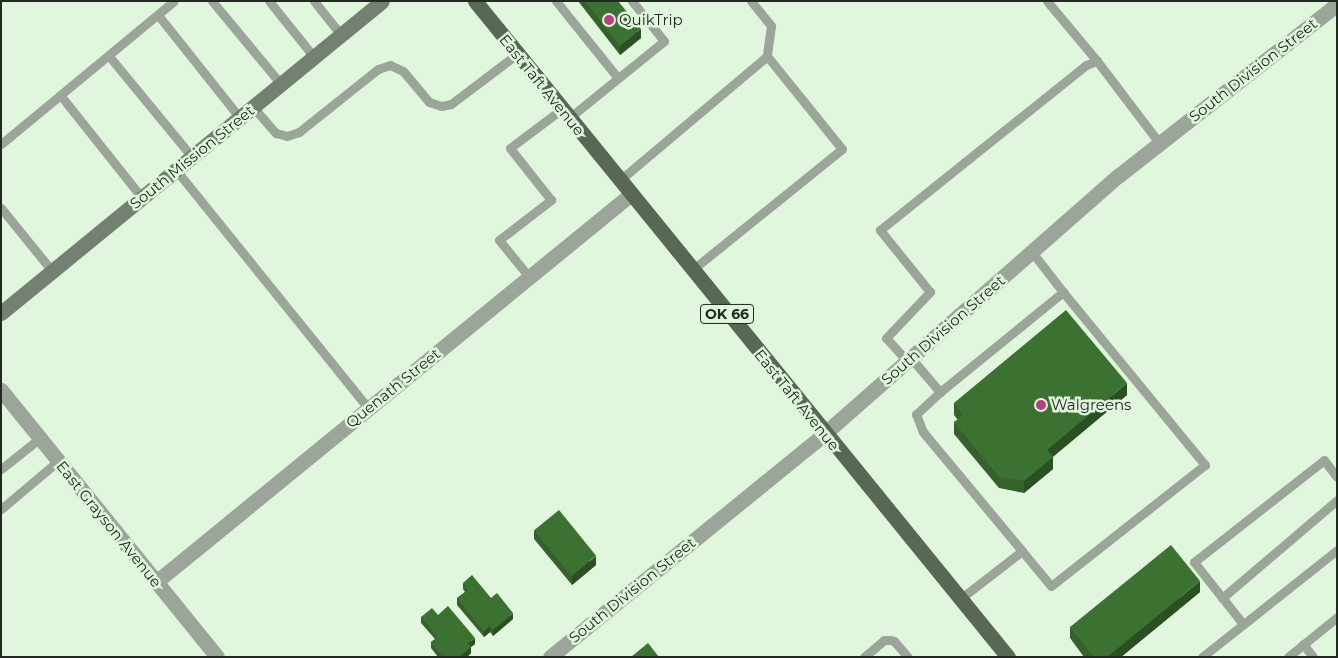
<!DOCTYPE html>
<style>
body{margin:0}
#map{position:relative;width:1338px;height:658px;overflow:hidden;background:#e1f7dd;font-family:Montserrat,sans-serif}
div>[style]{position:absolute}
[style*='--x']{left:calc(var(--x)*1px);top:calc(var(--y)*1px);width:calc(var(--w)*1px);rotate:calc(var(--a)*1deg)}
.lane>*{height:9px;margin:-4.5px;padding:0 4.5px;transform-origin:4.5px;border-radius:4.5px;background:#9ca59a}
.street>*{height:15px;margin:-7.5px;padding:0 7.5px;transform-origin:7.5px;border-radius:7.5px;background:#9ca59a}
.secondary>*{height:15px;margin:-7.5px;padding:0 7.5px;transform-origin:7.5px;border-radius:7.5px;background:#748172}
.primary>*{height:15px;margin:-7.5px;padding:0 7.5px;transform-origin:7.5px;border-radius:7.5px;background:#586855}
.wall>*{inset:0;background:#34622a}
.shaded-wall>*{inset:0;background:#2a5022}
.building>*{inset:0;background:#3c7231;transform-origin:0 0}
.dots>*{width:14px;height:14px;translate:-50% -50%;box-sizing:border-box;border:2px solid #e1f7dd;border-radius:50%}
span{translate:-50% -50%;white-space:nowrap;text-align:center;line-height:1.15;-webkit-text-stroke:5px #e1f7dd;paint-order:stroke}
.shield-label span{padding:1px 4px;background:#e1f7dd;border:1px solid;border-radius:4px;-webkit-text-stroke-width:0}
.shield-label{font-size:14px;color:#212920;font-weight:700}
.poi-label{font-size:15px;color:#212920}
.left{translate:0 -50%;text-align:left}
.street-label{font-size:15px;color:#212920}
.frame{position:absolute;inset:0;border:2px solid #212920;pointer-events:none}
</style>
<div id="map">
<div class="lane">
<i style="--x:212;--y:1;--w:108;--a:50.3"></i>
<i style="--x:269;--y:1;--w:72;--a:51.2"></i>
<i style="--x:314;--y:1;--w:43;--a:51.5"></i>
<i style="--x:556;--y:1;--w:99;--a:51.2"></i>
<i style="--x:751;--y:1;--w:32;--a:51"></i>
<i style="--x:771;--y:26;--w:30;--a:98"></i>
<i style="--x:1047;--y:1;--w:78;--a:50.2"></i>
<i style="--x:158;--y:15;--w:132;--a:51.5"></i>
<i style="--x:109;--y:56;--w:131;--a:50.6"></i>
<i style="--x:61;--y:96;--w:130;--a:51.5"></i>
<i style="--x:253;--y:107;--w:35;--a:49"></i>
<i style="--x:276;--y:133;--w:11;--a:15"></i>
<i style="--x:287;--y:136;--w:13;--a:-18"></i>
<i style="--x:299;--y:132;--w:101;--a:-38.6"></i>
<i style="--x:378;--y:69;--w:13;--a:-18"></i>
<i style="--x:390;--y:65;--w:14;--a:25"></i>
<i style="--x:403;--y:71;--w:40;--a:50"></i>
<i style="--x:429;--y:102;--w:13;--a:18"></i>
<i style="--x:441;--y:106;--w:10;--a:-11"></i>
<i style="--x:451;--y:104;--w:83;--a:-37.1"></i>
<i style="--x:569;--y:118;--w:122;--a:-39"></i>
<i style="--x:664;--y:41;--w:51;--a:-128.7"></i>
<i style="--x:1;--y:144;--w:224;--a:-39.6"></i>
<i style="--x:176;--y:170;--w:306;--a:51.1"></i>
<i style="--x:620;--y:180;--w:192;--a:-40.1"></i>
<i style="--x:767;--y:56;--w:119;--a:51.1"></i>
<i style="--x:842;--y:149;--w:193;--a:141.1"></i>
<i style="--x:1;--y:208;--w:81;--a:51"></i>
<i style="--x:530;--y:278;--w:49;--a:-129.2"></i>
<i style="--x:499;--y:240;--w:66;--a:-37.6"></i>
<i style="--x:551;--y:200;--w:66;--a:-128.3"></i>
<i style="--x:510;--y:148;--w:65;--a:-36.9"></i>
<i style="--x:911;--y:358;--w:45;--a:49.5"></i>
<i style="--x:940;--y:392;--w:33;--a:137"></i>
<i style="--x:916;--y:414;--w:19;--a:69"></i>
<i style="--x:923;--y:432;--w:155;--a:50.2"></i>
<i style="--x:1022;--y:551;--w:78;--a:142.3"></i>
<i style="--x:907;--y:361;--w:31;--a:-132"></i>
<i style="--x:886;--y:338;--w:64;--a:-46.3"></i>
<i style="--x:930;--y:292;--w:80;--a:-128.9"></i>
<i style="--x:880;--y:230;--w:264;--a:-38.7"></i>
<i style="--x:1086;--y:65;--w:12;--a:-20"></i>
<i style="--x:1097;--y:61;--w:104;--a:52.8"></i>
<i style="--x:940;--y:392;--w:159;--a:-39.1"></i>
<i style="--x:1063;--y:292;--w:51;--a:-127.8"></i>
<i style="--x:1;--y:469;--w:50;--a:-38.5"></i>
<i style="--x:1;--y:509;--w:75;--a:-40.1"></i>
<i style="--x:1022;--y:551;--w:45;--a:50.4"></i>
<i style="--x:1051;--y:586;--w:196;--a:-38.2"></i>
<i style="--x:1205;--y:465;--w:224;--a:-129.4"></i>
<i style="--x:1222;--y:598;--w:151;--a:-40.4"></i>
<i style="--x:1243;--y:624;--w:79;--a:-128.3"></i>
<i style="--x:1194;--y:562;--w:165;--a:-38.1"></i>
<i style="--x:1324;--y:460;--w:21;--a:53"></i>
<i style="--x:1303;--y:644;--w:16;--a:52"></i>
<i style="--x:864;--y:657;--w:26;--a:-40"></i>
<i style="--x:884;--y:640;--w:6;--a:0"></i>
<i style="--x:890;--y:640;--w:4;--a:14"></i>
<i style="--x:894;--y:641;--w:21;--a:49"></i>
<i style="--x:1202;--y:657;--w:172;--a:-38.4"></i>
<i style="--x:1288;--y:657;--w:63;--a:-39.2"></i>
</div>
<div class="street">
<i style="--x:1;--y:390;--w:343;--a:51"></i>
<i style="--x:156;--y:582;--w:613;--a:-39.24"></i>
<i style="--x:550;--y:657;--w:353;--a:-39.1"></i>
<i style="--x:824;--y:434;--w:391;--a:-41.3"></i>
<i style="--x:1118;--y:176;--w:278;--a:-38.1"></i>
</div>
<div class="secondary">
<i style="--x:1;--y:313;--w:492;--a:-39.3"></i>
</div>
<div class="primary">
<i style="--x:475;--y:1;--w:845;--a:50.91"></i>
</div>
<div class="wall">
<i style="clip-path:polygon(578px 1px,618px 1px,641px 38px,620px 55px)"></i>
<i style="clip-path:polygon(1127px 395px,1053px 457px,1053px 469px,1024px 493px,999px 488px,954px 434px,954px 422px,958px 420px,954px 415px,954px 403px)"></i>
<i style="clip-path:polygon(534px 530px,596px 565px,572px 585px,534px 539px)"></i>
<i style="clip-path:polygon(463px 583px,491px 598px,513px 619px,493px 636px,490px 632px,484px 637px,457px 605px,457px 598px,465px 592px,463px 589px)"></i>
<i style="clip-path:polygon(1200px 592px,1121px 657px,1084px 657px,1070px 638px,1070px 627px)"></i>
<i style="clip-path:polygon(438px 615px,475px 644px,471px 647px,471px 653px,467px 657px,438px 657px,431px 648px,431px 642px,435px 639px,421px 623px,421px 617px)"></i>
</div>
<div class="shaded-wall">
<i style="clip-path:polygon(641px 29px,641px 38px,620px 55px,620px 46px)"></i>
<i style="clip-path:polygon(1127px 383px,1127px 395px,1047px 461px,1047px 450px)"></i>
<i style="clip-path:polygon(1053px 457px,1053px 469px,1024px 493px,1024px 481px)"></i>
<i style="clip-path:polygon(596px 556px,596px 565px,572px 585px,572px 576px)"></i>
<i style="clip-path:polygon(1200px 581px,1200px 592px,1121px 657px,1107px 657px)"></i>
<i style="clip-path:polygon(513px 613px,513px 619px,493px 636px,493px 630px)"></i>
<i style="clip-path:polygon(490px 626px,490px 632px,484px 637px,484px 631px)"></i>
<i style="clip-path:polygon(475px 638px,475px 644px,468px 649px,468px 643px)"></i>
<i style="clip-path:polygon(471px 647px,471px 653px,467px 657px,459px 657px)"></i>
</div>
<div class="building">
<i style="clip-path:polygon(585px 1px,618px 1px,641px 29px,620px 46px)"></i>
<i style="clip-path:polygon(1066px 310px,1127px 383px,1047px 450px,1053px 457px,1024px 481px,999px 477px,954px 422px,963px 415px,954px 403px)"></i>
<i style="left:559px;top:510px;width:59px;height:32px;rotate:51deg"></i>
<i style="clip-path:polygon(1171px 545px,1200px 581px,1107px 657px,1094px 657px,1070px 627px)"></i>
<i style="clip-path:polygon(472px 575px,491px 598px,497px 593px,513px 613px,493px 630px,490px 626px,484px 631px,457px 598px,468px 590px,463px 583px)"></i>
<i style="clip-path:polygon(448px 606px,475px 638px,468px 643px,471px 647px,459px 657px,443px 657px,431px 642px,438px 637px,421px 617px,432px 608px,438px 615px)"></i>
<i style="clip-path:polygon(648px 643px,659px 657px,631px 657px)"></i>
</div>
<div class="dots">
<i style="left:609px;top:20px;background:#bd3b83"></i>
<i style="left:1041px;top:405px;background:#bd3b83"></i>
</div>
<div class="shield-label">
<span style="left:727px;top:314px">OK 66</span>
</div>
<div class="poi-label">
<span class="left" style="left:619px;top:20px">QuikTrip</span>
<span class="left" style="left:1051px;top:405px">Walgreens</span>
</div>
<div class="street-label">
<span style="left:1253px;top:70px;rotate:-38deg">South Division Street</span>
<span style="left:542px;top:85px;rotate:51deg">East Taft Avenue</span>
<span style="left:192px;top:157px;rotate:-39deg">South Mission Street</span>
<span style="left:943px;top:330px;rotate:-41deg">South Division Street</span>
<span style="left:393px;top:388px;rotate:-39deg">Quenath Street</span>
<span style="left:797px;top:400px;rotate:51deg">East Taft Avenue</span>
<span style="left:109px;top:524px;rotate:51deg">East Grayson Avenue</span>
<span style="left:632px;top:590px;rotate:-39deg">South Division Street</span>
</div>
<div class="frame"></div>
</div>
